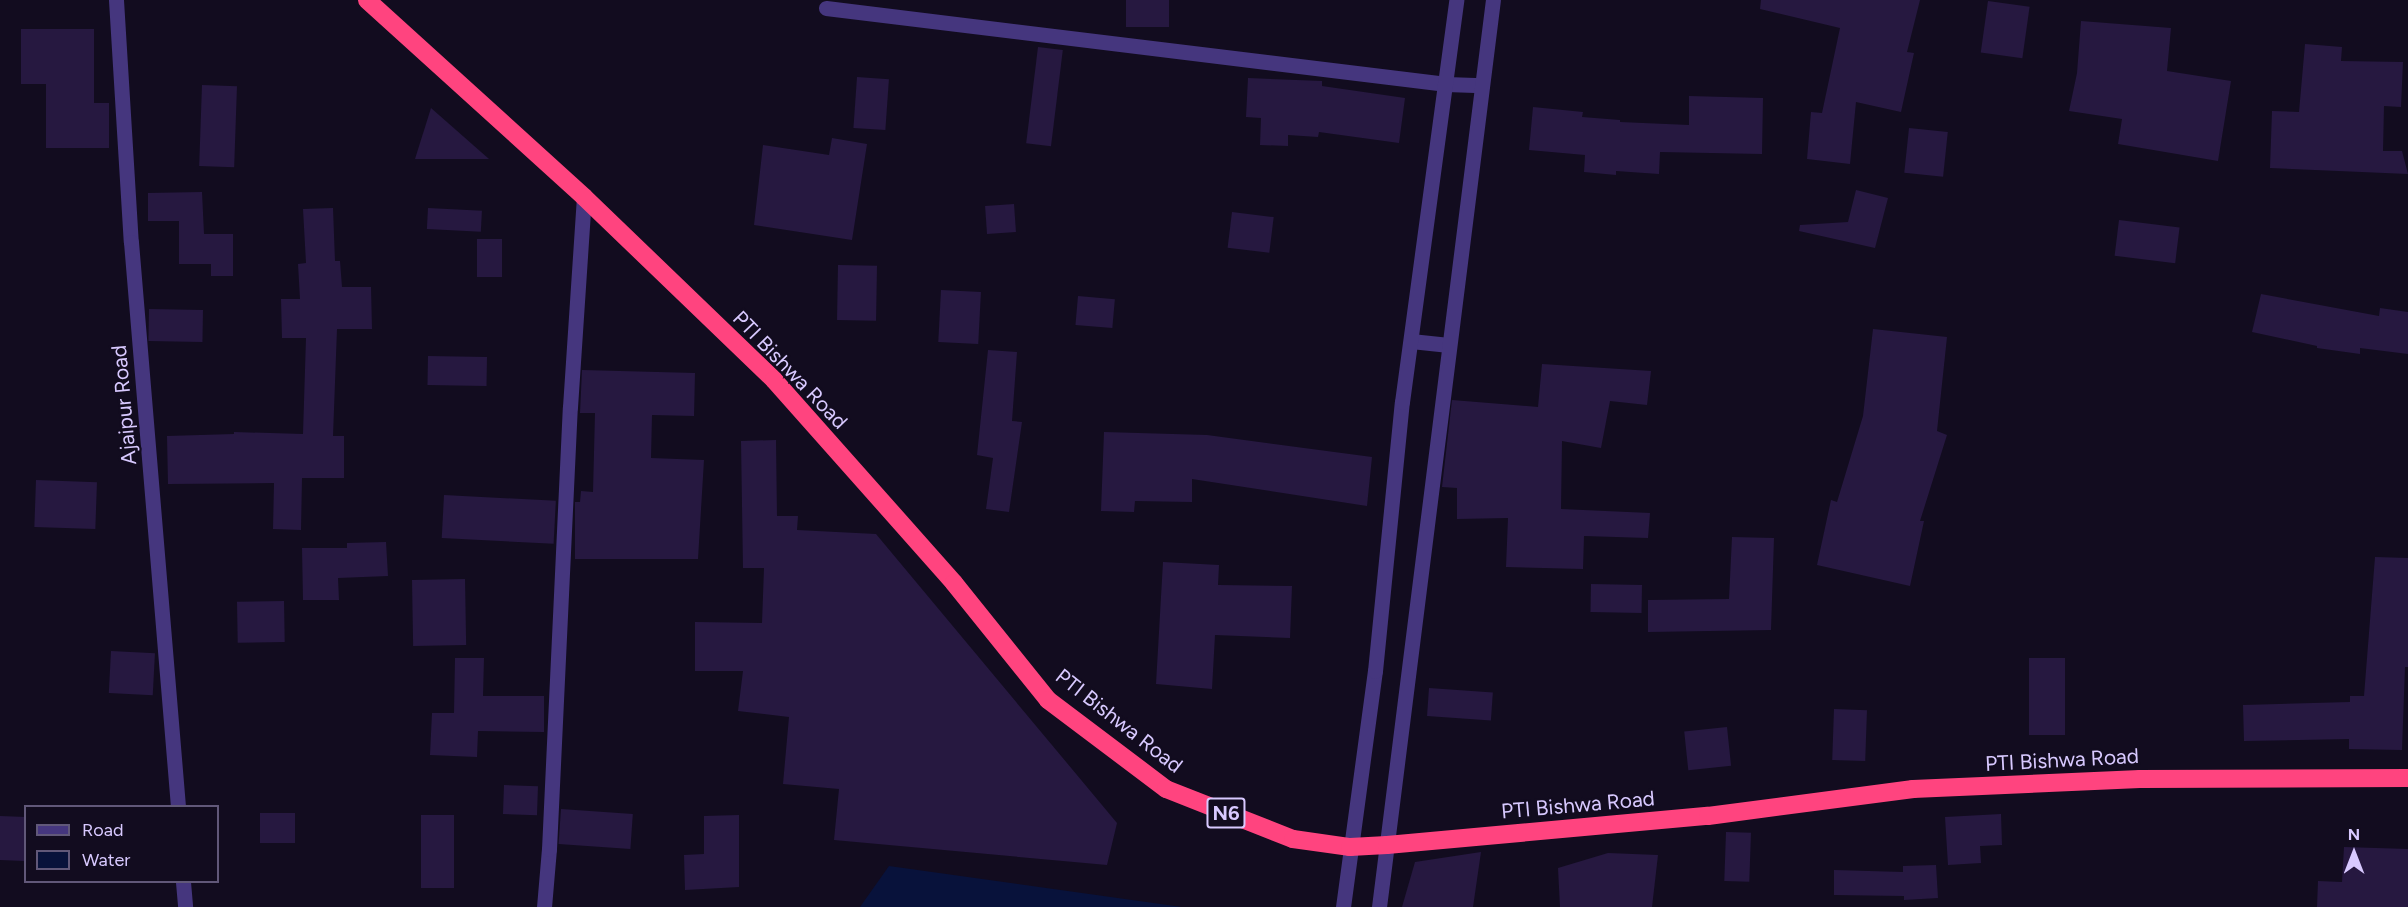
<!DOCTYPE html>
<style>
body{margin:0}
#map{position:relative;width:2408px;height:907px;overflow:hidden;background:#120c1f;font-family:Figtree,sans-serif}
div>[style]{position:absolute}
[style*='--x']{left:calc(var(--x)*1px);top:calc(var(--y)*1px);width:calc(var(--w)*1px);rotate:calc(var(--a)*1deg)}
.water>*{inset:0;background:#08123b}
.building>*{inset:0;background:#261840;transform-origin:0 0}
.minor>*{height:15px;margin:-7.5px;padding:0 7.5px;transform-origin:7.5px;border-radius:7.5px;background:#45367e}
.highway>*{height:18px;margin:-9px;padding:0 9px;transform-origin:9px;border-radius:9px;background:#ff447f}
span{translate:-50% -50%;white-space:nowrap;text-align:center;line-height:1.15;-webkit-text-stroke:4.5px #120c1f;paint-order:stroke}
.shield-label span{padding:2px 4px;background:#120c1f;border:2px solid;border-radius:4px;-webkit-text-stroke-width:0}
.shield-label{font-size:20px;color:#d8c9ff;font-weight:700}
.street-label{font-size:21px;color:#d8c9ff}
.legend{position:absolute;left:24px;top:805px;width:195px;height:78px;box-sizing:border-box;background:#120c1f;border:2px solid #615879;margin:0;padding:8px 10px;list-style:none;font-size:18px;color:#d8c9ff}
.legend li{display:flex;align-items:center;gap:12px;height:30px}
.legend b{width:30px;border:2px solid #615879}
.north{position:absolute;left:2324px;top:823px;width:60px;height:60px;-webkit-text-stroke:4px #120c1f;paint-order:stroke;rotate:0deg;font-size:16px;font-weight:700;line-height:24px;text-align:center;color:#d8c9ff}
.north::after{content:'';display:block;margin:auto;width:21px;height:27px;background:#d8c9ff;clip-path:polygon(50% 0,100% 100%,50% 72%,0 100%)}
</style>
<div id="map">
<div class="water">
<i style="clip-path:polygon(889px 866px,1182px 907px,860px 907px)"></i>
</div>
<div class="building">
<i style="left:1126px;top:0;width:43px;height:27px"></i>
<i style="clip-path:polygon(1761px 0,1920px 0,1907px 52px,1914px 53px,1901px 112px,1856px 102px,1850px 164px,1807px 159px,1811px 112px,1822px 113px,1840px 28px,1760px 9px)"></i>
<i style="left:1988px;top:1px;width:42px;height:52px;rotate:8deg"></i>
<i style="clip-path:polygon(2081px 21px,2171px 28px,2167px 71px,2231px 81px,2218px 161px,2118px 144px,2122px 119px,2069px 111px,2077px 73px)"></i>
<i style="clip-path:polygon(21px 29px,94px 29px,94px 103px,109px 103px,109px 148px,46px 148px,46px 84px,21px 84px)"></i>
<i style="clip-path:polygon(2305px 44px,2342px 47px,2341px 61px,2403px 62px,2401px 107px,2384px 106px,2383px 151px,2402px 151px,2408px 174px,2270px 168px,2272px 111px,2299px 112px)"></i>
<i style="left:1038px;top:47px;width:25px;height:97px;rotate:7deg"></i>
<i style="left:857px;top:77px;width:32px;height:51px;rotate:4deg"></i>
<i style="clip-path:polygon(1248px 78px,1322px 81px,1322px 86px,1405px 98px,1399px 143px,1319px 132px,1318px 137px,1288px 135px,1288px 146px,1260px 145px,1261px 118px,1246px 117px)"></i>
<i style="left:202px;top:85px;width:35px;height:81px;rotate:2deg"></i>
<i style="clip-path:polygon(1689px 96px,1763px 98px,1762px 154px,1660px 152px,1659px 174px,1616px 171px,1616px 175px,1584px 172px,1585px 155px,1529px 150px,1533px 107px,1583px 112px,1582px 117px,1620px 120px,1620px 122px,1689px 125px)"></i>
<i style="clip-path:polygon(431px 108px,489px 159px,415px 159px)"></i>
<i style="left:1909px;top:128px;width:39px;height:45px;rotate:6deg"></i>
<i style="clip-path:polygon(832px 138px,867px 144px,852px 240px,754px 225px,763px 145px,829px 155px)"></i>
<i style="clip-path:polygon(1856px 190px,1888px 198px,1875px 248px,1799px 231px,1800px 225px,1848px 222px)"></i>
<i style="clip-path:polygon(202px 192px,204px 234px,233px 234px,233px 276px,211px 276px,211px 264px,179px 264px,179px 221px,148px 221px,148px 193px)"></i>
<i style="left:1014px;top:204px;width:28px;height:29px;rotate:86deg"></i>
<i style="clip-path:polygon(333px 208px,335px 261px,340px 261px,342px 287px,371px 287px,372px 329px,337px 329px,333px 436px,344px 436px,344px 478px,302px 478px,301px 530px,273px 529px,274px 483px,168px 484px,167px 436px,234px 434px,234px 432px,303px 434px,306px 338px,282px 338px,281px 299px,300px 299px,298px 264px,306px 263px,303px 209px)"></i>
<i style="left:428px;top:208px;width:54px;height:21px;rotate:3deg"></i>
<i style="left:1232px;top:212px;width:42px;height:36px;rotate:7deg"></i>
<i style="left:2119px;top:220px;width:61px;height:36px;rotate:7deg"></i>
<i style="left:477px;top:239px;width:25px;height:38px"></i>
<i style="left:838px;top:265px;width:39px;height:55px;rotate:1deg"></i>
<i style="left:941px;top:290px;width:40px;height:52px;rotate:3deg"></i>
<i style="clip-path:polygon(2261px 294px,2379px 316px,2380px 308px,2408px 312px,2408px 354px,2360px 348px,2360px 354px,2317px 348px,2317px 346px,2252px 332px)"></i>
<i style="left:1078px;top:296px;width:37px;height:29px;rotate:5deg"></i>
<i style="left:149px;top:309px;width:54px;height:32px;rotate:1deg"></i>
<i style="clip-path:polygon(1873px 329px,1947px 337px,1937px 431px,1947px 435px,1920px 521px,1924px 521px,1910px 586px,1817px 565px,1831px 500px,1837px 502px,1863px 416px)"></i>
<i style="clip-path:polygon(988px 350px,1017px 352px,1012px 421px,1022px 422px,1009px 512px,986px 509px,993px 458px,977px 455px)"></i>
<i style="left:428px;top:356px;width:59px;height:29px;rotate:1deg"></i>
<i style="clip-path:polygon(1542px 364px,1651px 371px,1647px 405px,1610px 401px,1601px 448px,1562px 441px,1561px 509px,1650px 513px,1648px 538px,1584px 536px,1583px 569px,1506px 567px,1508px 518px,1457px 519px,1457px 488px,1442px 487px,1452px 400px,1538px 407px)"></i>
<i style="clip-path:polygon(582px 370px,695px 373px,694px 416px,652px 415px,651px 458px,704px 460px,698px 559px,575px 559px,575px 502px,580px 502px,581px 491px,593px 492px,595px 413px,580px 413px)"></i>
<i style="clip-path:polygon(1104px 432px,1207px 435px,1372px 457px,1367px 506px,1192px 479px,1192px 502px,1135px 501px,1134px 512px,1101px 511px)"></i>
<i style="clip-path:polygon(776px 440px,777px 516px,798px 516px,797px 530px,876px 534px,1117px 823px,1107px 865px,834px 840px,839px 789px,783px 784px,789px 717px,738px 711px,743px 671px,695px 671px,695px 622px,762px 623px,764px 568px,743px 568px,741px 441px)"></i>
<i style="left:36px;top:480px;width:61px;height:47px;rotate:2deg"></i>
<i style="left:444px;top:495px;width:112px;height:43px;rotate:3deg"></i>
<i style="clip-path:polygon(1732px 537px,1774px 538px,1771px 630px,1648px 632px,1648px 600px,1729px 599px)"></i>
<i style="clip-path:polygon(386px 542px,388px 576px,338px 578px,339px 600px,303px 600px,302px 548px,347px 548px,347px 543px)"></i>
<i style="clip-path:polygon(2375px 557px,2408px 558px,2408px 667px,2405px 667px,2402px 750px,2349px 749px,2349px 739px,2244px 741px,2243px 705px,2350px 702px,2350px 696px,2364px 696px)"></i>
<i style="clip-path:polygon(1163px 562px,1219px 565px,1218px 585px,1292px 586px,1290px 638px,1215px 635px,1212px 689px,1156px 684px)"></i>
<i style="left:465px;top:579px;width:66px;height:53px;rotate:89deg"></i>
<i style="left:1591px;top:584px;width:51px;height:28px;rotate:1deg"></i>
<i style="left:284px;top:601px;width:41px;height:47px;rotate:89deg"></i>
<i style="left:111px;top:651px;width:44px;height:42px;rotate:3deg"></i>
<i style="clip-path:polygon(455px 658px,484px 658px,483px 696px,544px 696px,544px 732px,478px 731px,477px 757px,430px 755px,432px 713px,454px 713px)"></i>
<i style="left:2029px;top:658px;width:36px;height:77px"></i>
<i style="left:1429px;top:688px;width:64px;height:28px;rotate:4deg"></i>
<i style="left:1834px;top:709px;width:33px;height:51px;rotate:2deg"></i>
<i style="left:1727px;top:727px;width:39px;height:43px;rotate:84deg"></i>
<i style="left:504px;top:785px;width:34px;height:29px;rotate:2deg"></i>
<i style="left:561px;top:809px;width:72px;height:35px;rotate:4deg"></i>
<i style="left:260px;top:813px;width:35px;height:30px"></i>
<i style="clip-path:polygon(2001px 814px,2002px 845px,1980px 846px,1981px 863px,1948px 865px,1945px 817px)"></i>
<i style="left:421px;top:815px;width:33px;height:73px"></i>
<i style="clip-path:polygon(739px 815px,739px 887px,685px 890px,684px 855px,704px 854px,704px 816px)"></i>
<i style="left:0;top:816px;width:26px;height:44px;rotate:2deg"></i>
<i style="left:1726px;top:832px;width:25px;height:49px;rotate:2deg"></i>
<i style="clip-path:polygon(2344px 847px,2408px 849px,2408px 907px,2317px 907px,2318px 881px,2342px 882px)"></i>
<i style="clip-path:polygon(1481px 852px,1473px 907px,1402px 907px,1415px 862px)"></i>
<i style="clip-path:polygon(1608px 853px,1658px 855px,1652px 907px,1560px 907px,1558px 868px)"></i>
<i style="clip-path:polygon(1936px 865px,1938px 898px,1904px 900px,1904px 896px,1834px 895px,1834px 870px,1903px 872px,1903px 866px)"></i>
</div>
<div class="minor">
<i style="--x:116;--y:0;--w:242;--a:86.5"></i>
<i style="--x:131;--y:242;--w:566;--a:85.24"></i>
<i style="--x:826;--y:8;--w:625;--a:6.99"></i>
<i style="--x:1446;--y:84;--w:36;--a:2"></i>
<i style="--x:1411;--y:341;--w:38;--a:6"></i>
<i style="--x:183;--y:882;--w:25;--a:85"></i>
<i style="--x:544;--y:907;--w:58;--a:-85.1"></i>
<i style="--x:549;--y:849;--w:442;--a:-87.3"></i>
<i style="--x:570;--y:407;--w:210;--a:-86.2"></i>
<i style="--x:1343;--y:907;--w:238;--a:-82.3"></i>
<i style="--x:1375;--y:671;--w:270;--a:-84.3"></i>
<i style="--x:1402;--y:402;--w:406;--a:-82.3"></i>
<i style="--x:1379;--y:907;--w:914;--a:-82.84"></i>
</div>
<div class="highway">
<i style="--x:367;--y:0;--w:293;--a:42.2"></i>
<i style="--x:584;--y:197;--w:264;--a:43.9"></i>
<i style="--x:774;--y:380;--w:271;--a:48.4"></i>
<i style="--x:954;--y:583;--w:150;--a:51.2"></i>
<i style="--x:1048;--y:700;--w:148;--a:37"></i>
<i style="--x:1166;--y:789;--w:136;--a:21.5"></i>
<i style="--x:1293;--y:839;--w:58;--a:8"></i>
<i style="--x:1350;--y:847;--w:37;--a:-3"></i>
<i style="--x:1387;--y:845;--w:322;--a:-5.2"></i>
<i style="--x:1708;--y:816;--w:207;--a:-7.5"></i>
<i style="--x:1913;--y:789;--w:227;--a:-2.5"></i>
<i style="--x:2140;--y:779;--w:268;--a:-0.2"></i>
</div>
<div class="shield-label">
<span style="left:1226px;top:813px">N6</span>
</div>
<div class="street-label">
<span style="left:790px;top:370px;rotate:46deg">PTI Bishwa Road</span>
<span style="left:124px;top:405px;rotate:-95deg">Ajaipur Road</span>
<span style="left:1119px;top:721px;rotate:38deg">PTI Bishwa Road</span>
<span style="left:2062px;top:760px;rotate:-3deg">PTI Bishwa Road</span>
<span style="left:1578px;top:805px;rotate:-5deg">PTI Bishwa Road</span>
</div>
<ul class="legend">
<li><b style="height:8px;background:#45367e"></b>Road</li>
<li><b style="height:16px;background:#08123b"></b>Water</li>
</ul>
<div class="north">N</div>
</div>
